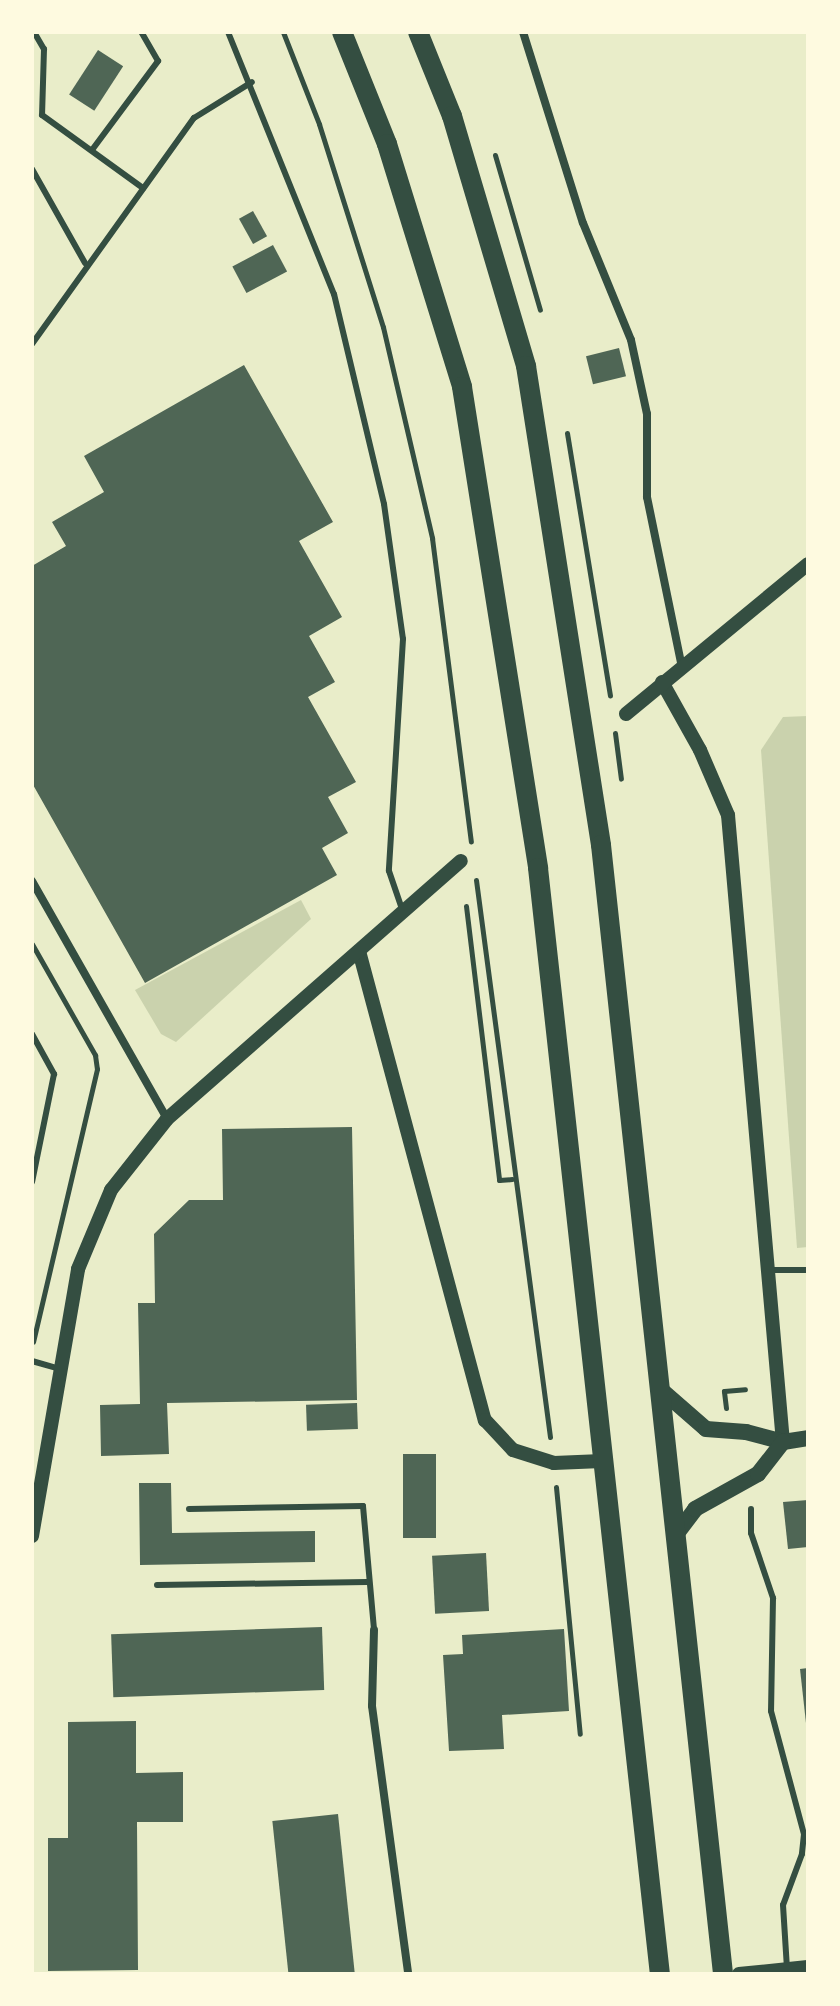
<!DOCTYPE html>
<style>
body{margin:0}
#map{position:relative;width:840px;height:2006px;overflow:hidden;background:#e9edc9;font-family:"Nunito Sans",sans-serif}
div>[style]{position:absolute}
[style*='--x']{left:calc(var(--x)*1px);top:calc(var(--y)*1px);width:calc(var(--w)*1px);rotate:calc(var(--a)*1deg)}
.green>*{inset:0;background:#cad2ad}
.building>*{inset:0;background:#4f6655;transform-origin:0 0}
.path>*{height:5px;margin:-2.5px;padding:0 2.5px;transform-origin:2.5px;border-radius:2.5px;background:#344e41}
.service>*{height:6px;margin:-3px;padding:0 3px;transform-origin:3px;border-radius:3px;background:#344e41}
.minor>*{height:8px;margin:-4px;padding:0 4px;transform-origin:4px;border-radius:4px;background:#344e41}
.tertiary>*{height:14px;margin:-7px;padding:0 7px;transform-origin:7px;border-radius:7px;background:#344e41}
.secondary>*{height:16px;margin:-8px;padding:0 8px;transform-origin:8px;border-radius:8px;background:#344e41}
.primary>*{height:20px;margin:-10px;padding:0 10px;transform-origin:10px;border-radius:10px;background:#344e41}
span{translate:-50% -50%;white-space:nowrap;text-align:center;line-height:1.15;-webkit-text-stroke:6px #fefae0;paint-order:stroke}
.frame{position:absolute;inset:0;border:34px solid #fefae0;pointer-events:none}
</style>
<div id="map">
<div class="green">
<i style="clip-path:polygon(808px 716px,808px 1247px,797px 1248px,761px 750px,783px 717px)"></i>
<i style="clip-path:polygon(301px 900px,311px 919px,176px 1042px,161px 1034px,135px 990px)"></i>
</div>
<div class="building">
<i style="left:98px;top:50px;width:30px;height:53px;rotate:33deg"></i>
<i style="left:253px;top:211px;width:29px;height:16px;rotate:61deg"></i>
<i style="left:273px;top:245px;width:30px;height:46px;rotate:62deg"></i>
<i style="left:619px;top:348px;width:29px;height:34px;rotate:76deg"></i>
<i style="clip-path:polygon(244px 365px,333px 522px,299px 541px,342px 617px,309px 636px,335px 682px,308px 697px,356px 782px,328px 797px,348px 833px,322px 848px,337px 875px,145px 983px,32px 783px,32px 566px,66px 546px,52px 522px,104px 492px,84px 456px)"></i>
<i style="clip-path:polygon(352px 1127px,357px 1400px,167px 1403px,169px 1454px,101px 1456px,100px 1405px,140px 1404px,138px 1303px,155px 1303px,154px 1234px,189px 1200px,223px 1200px,222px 1129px)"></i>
<i style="left:357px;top:1403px;width:26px;height:51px;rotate:88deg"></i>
<i style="left:403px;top:1454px;width:33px;height:84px"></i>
<i style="clip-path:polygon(139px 1483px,171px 1483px,172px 1533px,315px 1531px,315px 1562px,140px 1565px)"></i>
<i style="clip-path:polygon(808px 1500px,808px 1547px,788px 1549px,783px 1502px)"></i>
<i style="left:486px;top:1553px;width:58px;height:54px;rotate:87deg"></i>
<i style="left:322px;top:1627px;width:63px;height:211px;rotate:88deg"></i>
<i style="clip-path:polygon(564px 1629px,569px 1711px,502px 1715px,504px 1749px,449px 1751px,443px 1655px,463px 1654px,462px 1635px)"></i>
<i style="clip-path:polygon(808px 1668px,808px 1723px,806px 1723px,800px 1669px)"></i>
<i style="clip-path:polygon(136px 1721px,136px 1773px,183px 1772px,183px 1822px,137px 1822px,138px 1970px,48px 1971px,48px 1838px,68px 1838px,68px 1722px)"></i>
<i style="left:338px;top:1814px;width:161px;height:66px;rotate:84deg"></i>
</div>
<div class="path">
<i style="--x:283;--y:32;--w:99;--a:68.6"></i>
<i style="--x:319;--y:124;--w:213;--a:72.5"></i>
<i style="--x:383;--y:327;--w:217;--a:76.9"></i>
<i style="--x:432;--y:538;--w:306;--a:82.7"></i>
<i style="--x:495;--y:155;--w:161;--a:73.8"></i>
<i style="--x:567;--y:433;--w:266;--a:80.7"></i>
<i style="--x:615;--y:733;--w:46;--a:82.6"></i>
<i style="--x:476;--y:880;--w:562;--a:82.43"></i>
<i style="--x:466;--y:906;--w:276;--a:83.1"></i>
<i style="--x:499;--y:1180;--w:13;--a:-4"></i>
<i style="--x:32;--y:944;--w:128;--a:60.4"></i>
<i style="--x:95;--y:1055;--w:14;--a:82"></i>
<i style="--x:97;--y:1069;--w:280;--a:103.2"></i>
<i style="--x:726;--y:1408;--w:17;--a:-97"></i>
<i style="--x:724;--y:1391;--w:21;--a:-5"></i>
<i style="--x:556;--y:1487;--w:248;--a:84.5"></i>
</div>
<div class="service">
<i style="--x:34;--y:32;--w:20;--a:60"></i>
<i style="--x:44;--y:49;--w:66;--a:91.7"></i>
<i style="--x:42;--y:115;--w:125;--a:35.9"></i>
<i style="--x:228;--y:32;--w:283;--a:68"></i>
<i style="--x:334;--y:294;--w:216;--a:76.6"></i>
<i style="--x:384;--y:504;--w:136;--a:82"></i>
<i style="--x:403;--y:639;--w:232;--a:93.5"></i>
<i style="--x:389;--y:871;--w:43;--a:71.1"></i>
<i style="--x:92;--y:150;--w:111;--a:-53.4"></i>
<i style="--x:158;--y:61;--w:34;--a:-120"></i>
<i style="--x:32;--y:169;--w:108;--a:60.6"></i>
<i style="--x:32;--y:344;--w:278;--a:-54.4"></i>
<i style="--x:194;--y:118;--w:68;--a:-31.8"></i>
<i style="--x:32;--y:1034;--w:46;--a:61.2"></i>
<i style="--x:54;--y:1074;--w:110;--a:101.5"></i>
<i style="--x:767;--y:1270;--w:41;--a:0"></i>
<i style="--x:32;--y:1361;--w:26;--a:16"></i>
<i style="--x:189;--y:1509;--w:174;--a:-1"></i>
<i style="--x:363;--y:1506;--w:124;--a:84.9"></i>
<i style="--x:751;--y:1509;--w:24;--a:90"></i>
<i style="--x:751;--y:1533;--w:69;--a:71.3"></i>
<i style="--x:773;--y:1598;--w:113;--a:91"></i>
<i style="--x:771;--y:1711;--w:127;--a:75"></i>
<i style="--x:804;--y:1834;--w:20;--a:96"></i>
<i style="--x:802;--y:1854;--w:54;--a:110.4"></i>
<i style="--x:783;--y:1905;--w:64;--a:86.4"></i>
<i style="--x:157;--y:1585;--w:210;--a:-0.8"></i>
</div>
<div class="minor">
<i style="--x:523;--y:32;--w:200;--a:72.6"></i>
<i style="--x:583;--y:223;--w:126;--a:67.7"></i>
<i style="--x:631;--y:340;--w:76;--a:77.8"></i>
<i style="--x:647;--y:414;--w:83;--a:90"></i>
<i style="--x:647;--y:497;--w:174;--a:78.4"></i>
<i style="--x:32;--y:881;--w:274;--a:60.4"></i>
<i style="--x:374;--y:1630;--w:76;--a:91.5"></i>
<i style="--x:372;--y:1706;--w:270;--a:82.3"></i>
</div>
<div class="tertiary">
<i style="--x:662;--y:682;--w:78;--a:60.8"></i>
<i style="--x:700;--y:750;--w:71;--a:66.7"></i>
<i style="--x:728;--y:815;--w:629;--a:84.99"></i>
<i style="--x:626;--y:714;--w:236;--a:-39.5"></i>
<i style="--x:359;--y:951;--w:486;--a:75"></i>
<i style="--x:485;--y:1420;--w:41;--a:47"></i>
<i style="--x:513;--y:1450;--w:43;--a:17.6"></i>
<i style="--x:554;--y:1463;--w:48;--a:-2.4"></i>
<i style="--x:32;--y:1536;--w:271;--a:-80.2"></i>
<i style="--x:78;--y:1269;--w:86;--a:-67.3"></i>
<i style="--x:111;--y:1190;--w:90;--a:-51.7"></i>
<i style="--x:167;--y:1119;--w:391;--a:-41.3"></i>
<i style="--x:739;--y:1974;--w:69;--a:-5.8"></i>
</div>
<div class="secondary">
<i style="--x:659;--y:1388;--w:62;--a:41.1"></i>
<i style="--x:706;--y:1429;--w:40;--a:4.3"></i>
<i style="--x:746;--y:1432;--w:38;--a:15"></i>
<i style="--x:783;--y:1442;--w:25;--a:-9"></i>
<i style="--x:675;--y:1536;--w:34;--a:-53"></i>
<i style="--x:695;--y:1509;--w:72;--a:-29.1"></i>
<i style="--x:758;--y:1474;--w:41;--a:-52"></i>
</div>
<div class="primary">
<i style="--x:342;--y:32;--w:121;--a:68.1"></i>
<i style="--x:387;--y:144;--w:254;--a:72.8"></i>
<i style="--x:462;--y:387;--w:487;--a:81"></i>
<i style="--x:538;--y:868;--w:1113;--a:83.71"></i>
<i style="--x:418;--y:32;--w:91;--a:68"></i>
<i style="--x:452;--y:116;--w:261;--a:73.5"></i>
<i style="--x:526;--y:366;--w:485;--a:81.1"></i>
<i style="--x:601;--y:845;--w:1136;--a:83.83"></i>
</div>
<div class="frame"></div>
</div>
